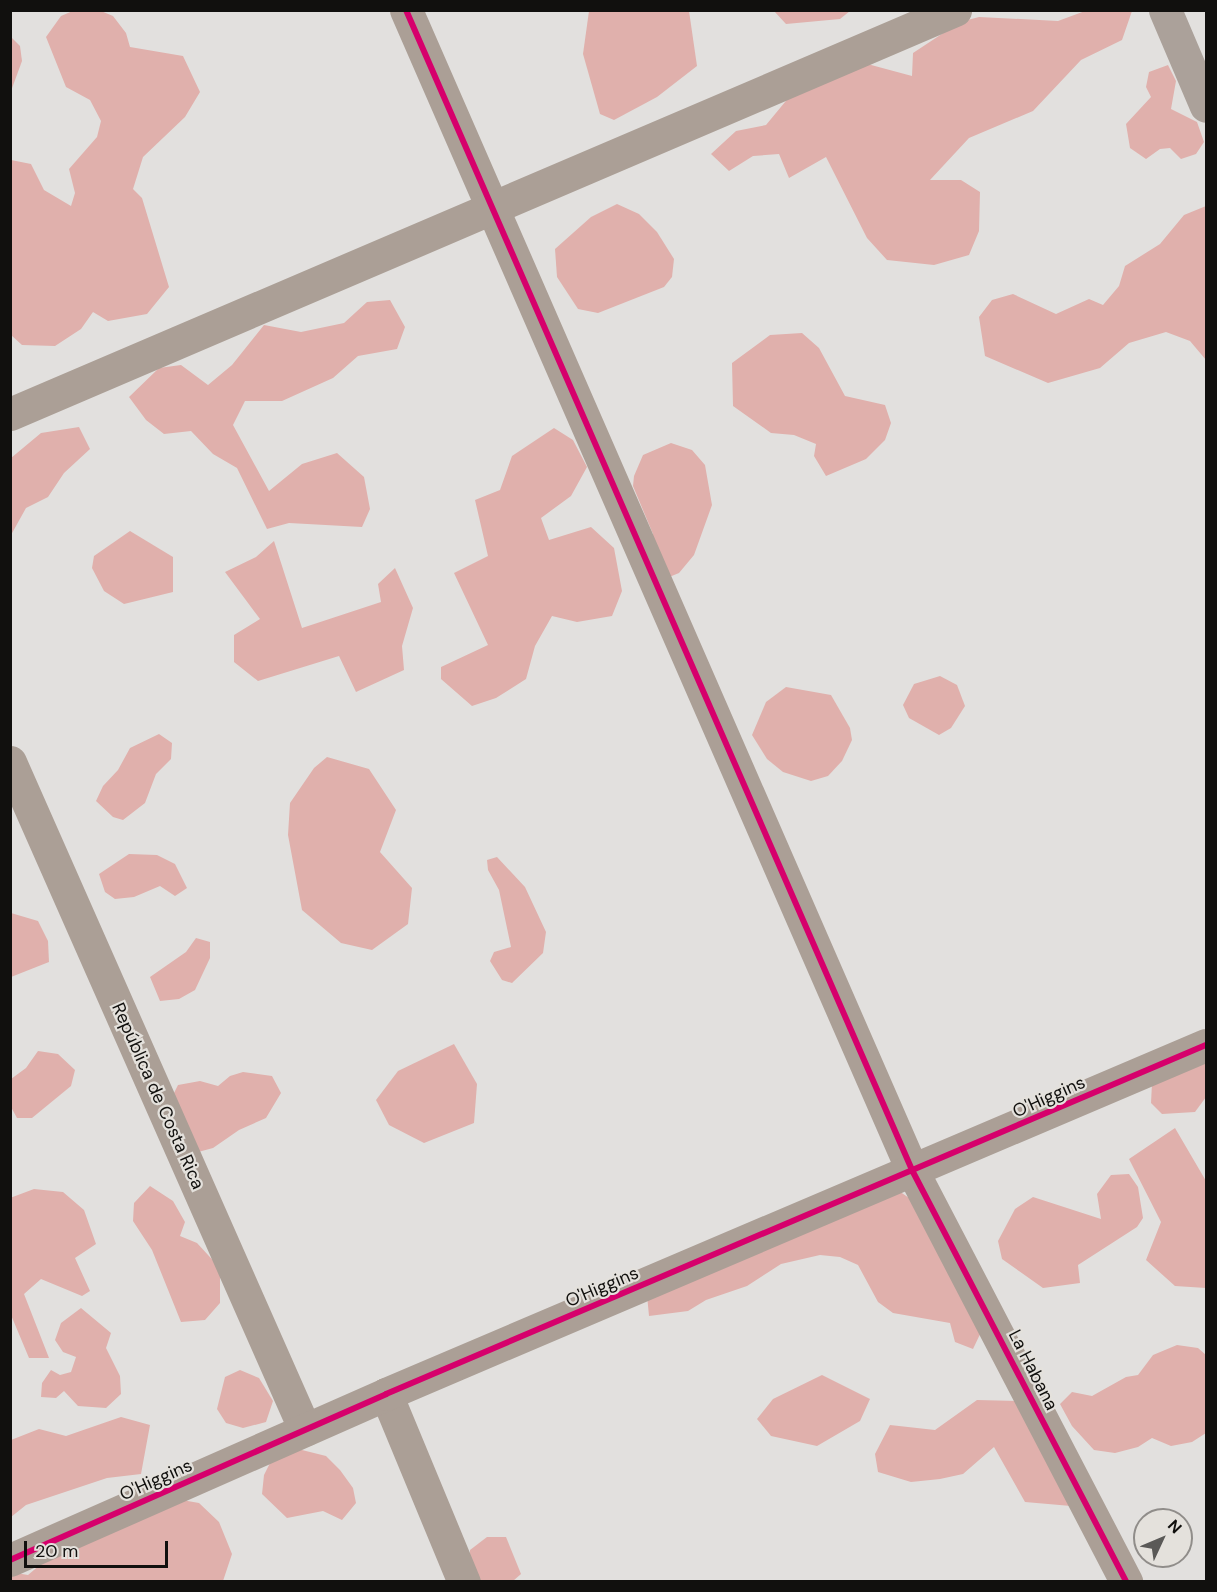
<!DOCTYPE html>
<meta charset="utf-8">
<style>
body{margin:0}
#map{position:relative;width:1217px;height:1592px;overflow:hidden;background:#e2e0de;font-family:"DM Sans",sans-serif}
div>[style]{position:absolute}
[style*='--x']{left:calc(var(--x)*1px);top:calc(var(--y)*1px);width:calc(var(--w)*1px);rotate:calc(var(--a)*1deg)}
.forest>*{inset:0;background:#e0b0ac}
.minor>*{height:33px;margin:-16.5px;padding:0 16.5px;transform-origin:16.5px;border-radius:16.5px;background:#ab9f96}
.major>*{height:33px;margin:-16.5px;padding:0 16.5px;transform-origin:16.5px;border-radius:16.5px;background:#aba19a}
.cycleway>*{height:6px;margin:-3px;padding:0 3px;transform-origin:3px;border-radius:3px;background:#d6006c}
span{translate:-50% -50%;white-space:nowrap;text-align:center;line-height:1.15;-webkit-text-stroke:4.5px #e4e1dc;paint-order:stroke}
.street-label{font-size:18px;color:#11100e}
.frame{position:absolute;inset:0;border:12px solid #11100e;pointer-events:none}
.north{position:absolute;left:1133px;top:1508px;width:60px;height:60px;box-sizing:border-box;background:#e4e1dc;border:2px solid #908d8a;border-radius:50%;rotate:46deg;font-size:16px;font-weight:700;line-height:24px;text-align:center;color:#11100e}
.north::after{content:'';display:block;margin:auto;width:21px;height:27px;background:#5a5957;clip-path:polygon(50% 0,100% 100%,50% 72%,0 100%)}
.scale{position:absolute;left:24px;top:1541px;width:144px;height:27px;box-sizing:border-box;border:3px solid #11100e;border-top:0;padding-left:8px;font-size:18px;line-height:21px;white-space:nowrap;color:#11100e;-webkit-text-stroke:4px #e4e1dc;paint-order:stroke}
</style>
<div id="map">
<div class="forest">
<i style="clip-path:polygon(75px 10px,101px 11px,113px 16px,126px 33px,130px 47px,183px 56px,200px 92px,185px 117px,143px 157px,133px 189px,142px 198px,169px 287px,147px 314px,108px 321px,93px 312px,81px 329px,55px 346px,22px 345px,11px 335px,11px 160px,31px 164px,44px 190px,71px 206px,75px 193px,69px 169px,97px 137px,101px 121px,90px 100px,66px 87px,46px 37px,61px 16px)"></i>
<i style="clip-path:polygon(589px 11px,689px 11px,697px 66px,657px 97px,614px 120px,600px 114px,583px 54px)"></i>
<i style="clip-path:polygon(774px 11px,850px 11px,840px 19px,786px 24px)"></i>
<i style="clip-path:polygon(1085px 11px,1132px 11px,1122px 40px,1081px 60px,1033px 111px,969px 138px,930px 180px,961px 180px,980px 192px,979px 231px,969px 255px,934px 265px,887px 260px,867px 238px,826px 157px,789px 178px,779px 154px,753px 156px,729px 171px,711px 154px,736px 131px,766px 125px,809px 73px,860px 62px,912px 76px,913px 53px,960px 22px,979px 17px,1058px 21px)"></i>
<i style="clip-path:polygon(11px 37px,20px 46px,22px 61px,11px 91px)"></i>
<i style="clip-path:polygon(1168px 65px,1176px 81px,1171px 109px,1197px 122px,1204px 142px,1196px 154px,1181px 159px,1170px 148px,1160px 149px,1146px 159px,1130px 148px,1126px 124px,1151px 97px,1146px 87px,1149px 72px)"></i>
<i style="clip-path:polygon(617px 204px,639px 214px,657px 232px,674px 259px,672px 277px,664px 287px,598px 313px,578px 309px,557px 277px,555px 249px,591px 217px)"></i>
<i style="clip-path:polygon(1206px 206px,1206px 360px,1190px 341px,1166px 332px,1129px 343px,1100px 368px,1048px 383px,985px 356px,979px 317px,992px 300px,1013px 294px,1056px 314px,1089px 299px,1103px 305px,1119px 286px,1125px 266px,1160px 244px,1184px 215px)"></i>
<i style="clip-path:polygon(390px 300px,405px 327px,397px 349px,358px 356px,333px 378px,282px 401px,245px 401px,233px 425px,269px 491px,302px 464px,337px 453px,364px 477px,370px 509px,362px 527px,289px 523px,267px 529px,237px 468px,213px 454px,191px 431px,164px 434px,146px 420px,129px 397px,159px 368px,181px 365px,208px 385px,232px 365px,264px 325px,301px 332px,344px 323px,367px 302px)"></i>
<i style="clip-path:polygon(802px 333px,819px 348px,845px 396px,885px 405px,891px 423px,885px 440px,866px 459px,826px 476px,814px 456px,816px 444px,794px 435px,771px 433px,733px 406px,732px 363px,770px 335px)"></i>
<i style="clip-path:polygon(79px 427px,90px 449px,64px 473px,48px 497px,26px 508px,11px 535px,11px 458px,41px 433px)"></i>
<i style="clip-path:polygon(554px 428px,573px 440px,587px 467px,571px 496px,541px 518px,549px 540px,591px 527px,614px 548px,622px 591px,612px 616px,577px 622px,552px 616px,535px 646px,526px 679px,496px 698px,472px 706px,441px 679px,441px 667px,488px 645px,454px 573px,488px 556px,475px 500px,500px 490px,512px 456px)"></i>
<i style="clip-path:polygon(671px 443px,692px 450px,705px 465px,712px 505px,694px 555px,679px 573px,652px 584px,653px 534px,633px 486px,634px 476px,643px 455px)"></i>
<i style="clip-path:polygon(130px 531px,173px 557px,173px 592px,124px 604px,104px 591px,92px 568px,94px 556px)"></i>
<i style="clip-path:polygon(274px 541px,302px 628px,381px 602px,378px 584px,395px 568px,413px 608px,402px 646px,404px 670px,356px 692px,339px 656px,258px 681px,234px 662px,234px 635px,260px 619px,225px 572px,256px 557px)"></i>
<i style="clip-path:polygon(940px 676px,957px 685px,965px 706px,951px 728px,939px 735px,909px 718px,903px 705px,914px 684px)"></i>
<i style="clip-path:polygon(786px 687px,831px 695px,850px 728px,852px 740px,842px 761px,828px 776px,811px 781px,783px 772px,767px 759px,752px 735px,766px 702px)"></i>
<i style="clip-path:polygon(159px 734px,172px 743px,171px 759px,156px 774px,145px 803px,123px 820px,113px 817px,96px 801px,103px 786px,118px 770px,130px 748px)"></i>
<i style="clip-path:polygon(327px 757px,369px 769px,396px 810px,380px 852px,412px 888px,408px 924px,372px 950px,341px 943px,302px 910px,288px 835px,290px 803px,314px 768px)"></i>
<i style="clip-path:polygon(129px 854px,157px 855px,175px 864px,187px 888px,175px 896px,160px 886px,134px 897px,115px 899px,105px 892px,99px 874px)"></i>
<i style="clip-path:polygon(497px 857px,525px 887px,546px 932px,543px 953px,512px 983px,502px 980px,490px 961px,494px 952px,511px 947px,499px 890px,488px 870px,487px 860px)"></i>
<i style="clip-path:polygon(11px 913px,38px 921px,48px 941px,49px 962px,11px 977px)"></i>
<i style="clip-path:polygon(196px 938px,210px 942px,210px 958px,195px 990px,179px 999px,160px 1001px,150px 977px,186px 952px)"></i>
<i style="clip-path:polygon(454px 1044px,477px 1084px,474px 1123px,424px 1143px,389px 1125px,376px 1100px,398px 1071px)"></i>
<i style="clip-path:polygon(38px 1051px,58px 1054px,75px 1070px,71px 1086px,32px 1118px,17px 1118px,11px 1107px,11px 1079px,26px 1068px)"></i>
<i style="clip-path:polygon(1206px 1055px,1206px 1097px,1195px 1112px,1162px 1114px,1151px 1103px,1152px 1083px)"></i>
<i style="clip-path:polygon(243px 1072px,272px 1076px,281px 1093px,266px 1118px,239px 1130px,213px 1148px,187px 1155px,166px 1109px,178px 1085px,200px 1081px,218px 1086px,230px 1076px)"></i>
<i style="clip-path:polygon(1175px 1128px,1206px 1181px,1206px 1288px,1175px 1286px,1146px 1260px,1161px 1222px,1129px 1159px)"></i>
<i style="clip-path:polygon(1129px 1174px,1138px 1187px,1143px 1218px,1137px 1227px,1078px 1265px,1080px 1283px,1043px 1288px,1002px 1259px,998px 1241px,1015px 1209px,1033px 1197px,1101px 1219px,1097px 1194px,1111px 1175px)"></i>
<i style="clip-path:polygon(150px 1186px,173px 1201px,185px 1222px,180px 1236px,197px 1243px,220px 1268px,220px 1303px,205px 1320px,181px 1322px,152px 1250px,133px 1221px,134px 1203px)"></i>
<i style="clip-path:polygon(34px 1189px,63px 1192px,84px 1210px,96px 1244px,75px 1258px,90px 1291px,82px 1296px,41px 1279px,24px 1294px,49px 1358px,29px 1358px,11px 1315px,10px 1198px)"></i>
<i style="clip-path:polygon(896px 1189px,912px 1200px,983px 1328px,973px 1349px,955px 1342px,950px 1323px,893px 1313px,878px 1302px,858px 1265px,840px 1257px,820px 1255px,781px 1264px,747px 1286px,706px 1300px,688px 1311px,649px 1316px,647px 1295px)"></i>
<i style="clip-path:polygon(81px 1308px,111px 1333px,106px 1348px,120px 1376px,121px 1394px,106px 1408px,78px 1406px,64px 1391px,56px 1398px,41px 1397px,42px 1383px,51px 1370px,60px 1375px,71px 1372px,76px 1357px,63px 1352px,55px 1340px,61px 1323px)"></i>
<i style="clip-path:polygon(1177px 1345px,1198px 1348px,1206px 1355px,1206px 1433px,1192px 1442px,1171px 1446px,1152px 1438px,1138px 1447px,1115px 1453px,1094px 1450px,1072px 1426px,1060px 1404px,1072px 1392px,1092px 1396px,1126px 1377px,1138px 1375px,1153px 1355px)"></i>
<i style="clip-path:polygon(240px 1370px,259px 1378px,273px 1401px,266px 1422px,243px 1428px,226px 1423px,217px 1409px,225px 1377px)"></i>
<i style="clip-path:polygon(822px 1375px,870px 1399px,860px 1421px,817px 1446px,771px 1436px,757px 1419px,773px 1399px)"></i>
<i style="clip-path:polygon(977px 1400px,1021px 1401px,1071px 1506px,1025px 1502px,994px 1447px,963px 1474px,940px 1479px,911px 1482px,878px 1472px,875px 1454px,890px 1425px,935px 1430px)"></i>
<i style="clip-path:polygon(121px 1417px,150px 1425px,141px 1474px,107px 1478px,26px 1505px,11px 1517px,11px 1440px,39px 1429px,66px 1436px)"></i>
<i style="clip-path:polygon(290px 1447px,326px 1456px,340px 1470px,353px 1488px,356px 1503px,342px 1520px,323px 1511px,287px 1518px,262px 1494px,264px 1475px,272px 1459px)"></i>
<i style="clip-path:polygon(182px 1500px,199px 1503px,219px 1522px,232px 1554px,223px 1581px,11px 1582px,10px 1572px,28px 1575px,41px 1564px)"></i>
<i style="clip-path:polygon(487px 1537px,506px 1537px,521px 1574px,513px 1581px,478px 1581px,470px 1569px,470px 1550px)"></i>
</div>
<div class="minor">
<i style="--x:406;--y:10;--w:1268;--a:66.43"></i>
<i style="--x:913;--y:1172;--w:462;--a:62.5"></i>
<i style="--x:10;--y:414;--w:1028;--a:-23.15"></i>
<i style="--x:10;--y:762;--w:730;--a:66.17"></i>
<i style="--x:386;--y:1394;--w:204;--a:67.5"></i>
<i style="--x:10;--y:1560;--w:411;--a:-23.8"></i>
<i style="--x:386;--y:1394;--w:891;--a:-23.06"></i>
</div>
<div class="major">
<i style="--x:1165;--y:10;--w:104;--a:66.9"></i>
</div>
<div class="cycleway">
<i style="--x:406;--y:10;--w:1268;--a:66.43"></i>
<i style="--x:913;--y:1172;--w:462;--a:62.5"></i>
<i style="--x:10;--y:1560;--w:411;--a:-23.8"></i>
<i style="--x:386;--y:1394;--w:891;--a:-23.06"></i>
</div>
<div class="street-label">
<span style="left:158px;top:1096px;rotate:66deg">República de Costa Rica</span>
<span style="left:1049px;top:1097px;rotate:-24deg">O'Higgins</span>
<span style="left:602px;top:1287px;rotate:-23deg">O'Higgins</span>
<span style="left:1033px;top:1370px;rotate:63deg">La Habana</span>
<span style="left:156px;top:1480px;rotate:-24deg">O'Higgins</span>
</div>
<div class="frame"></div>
<div class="north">N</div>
<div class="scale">20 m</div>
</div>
